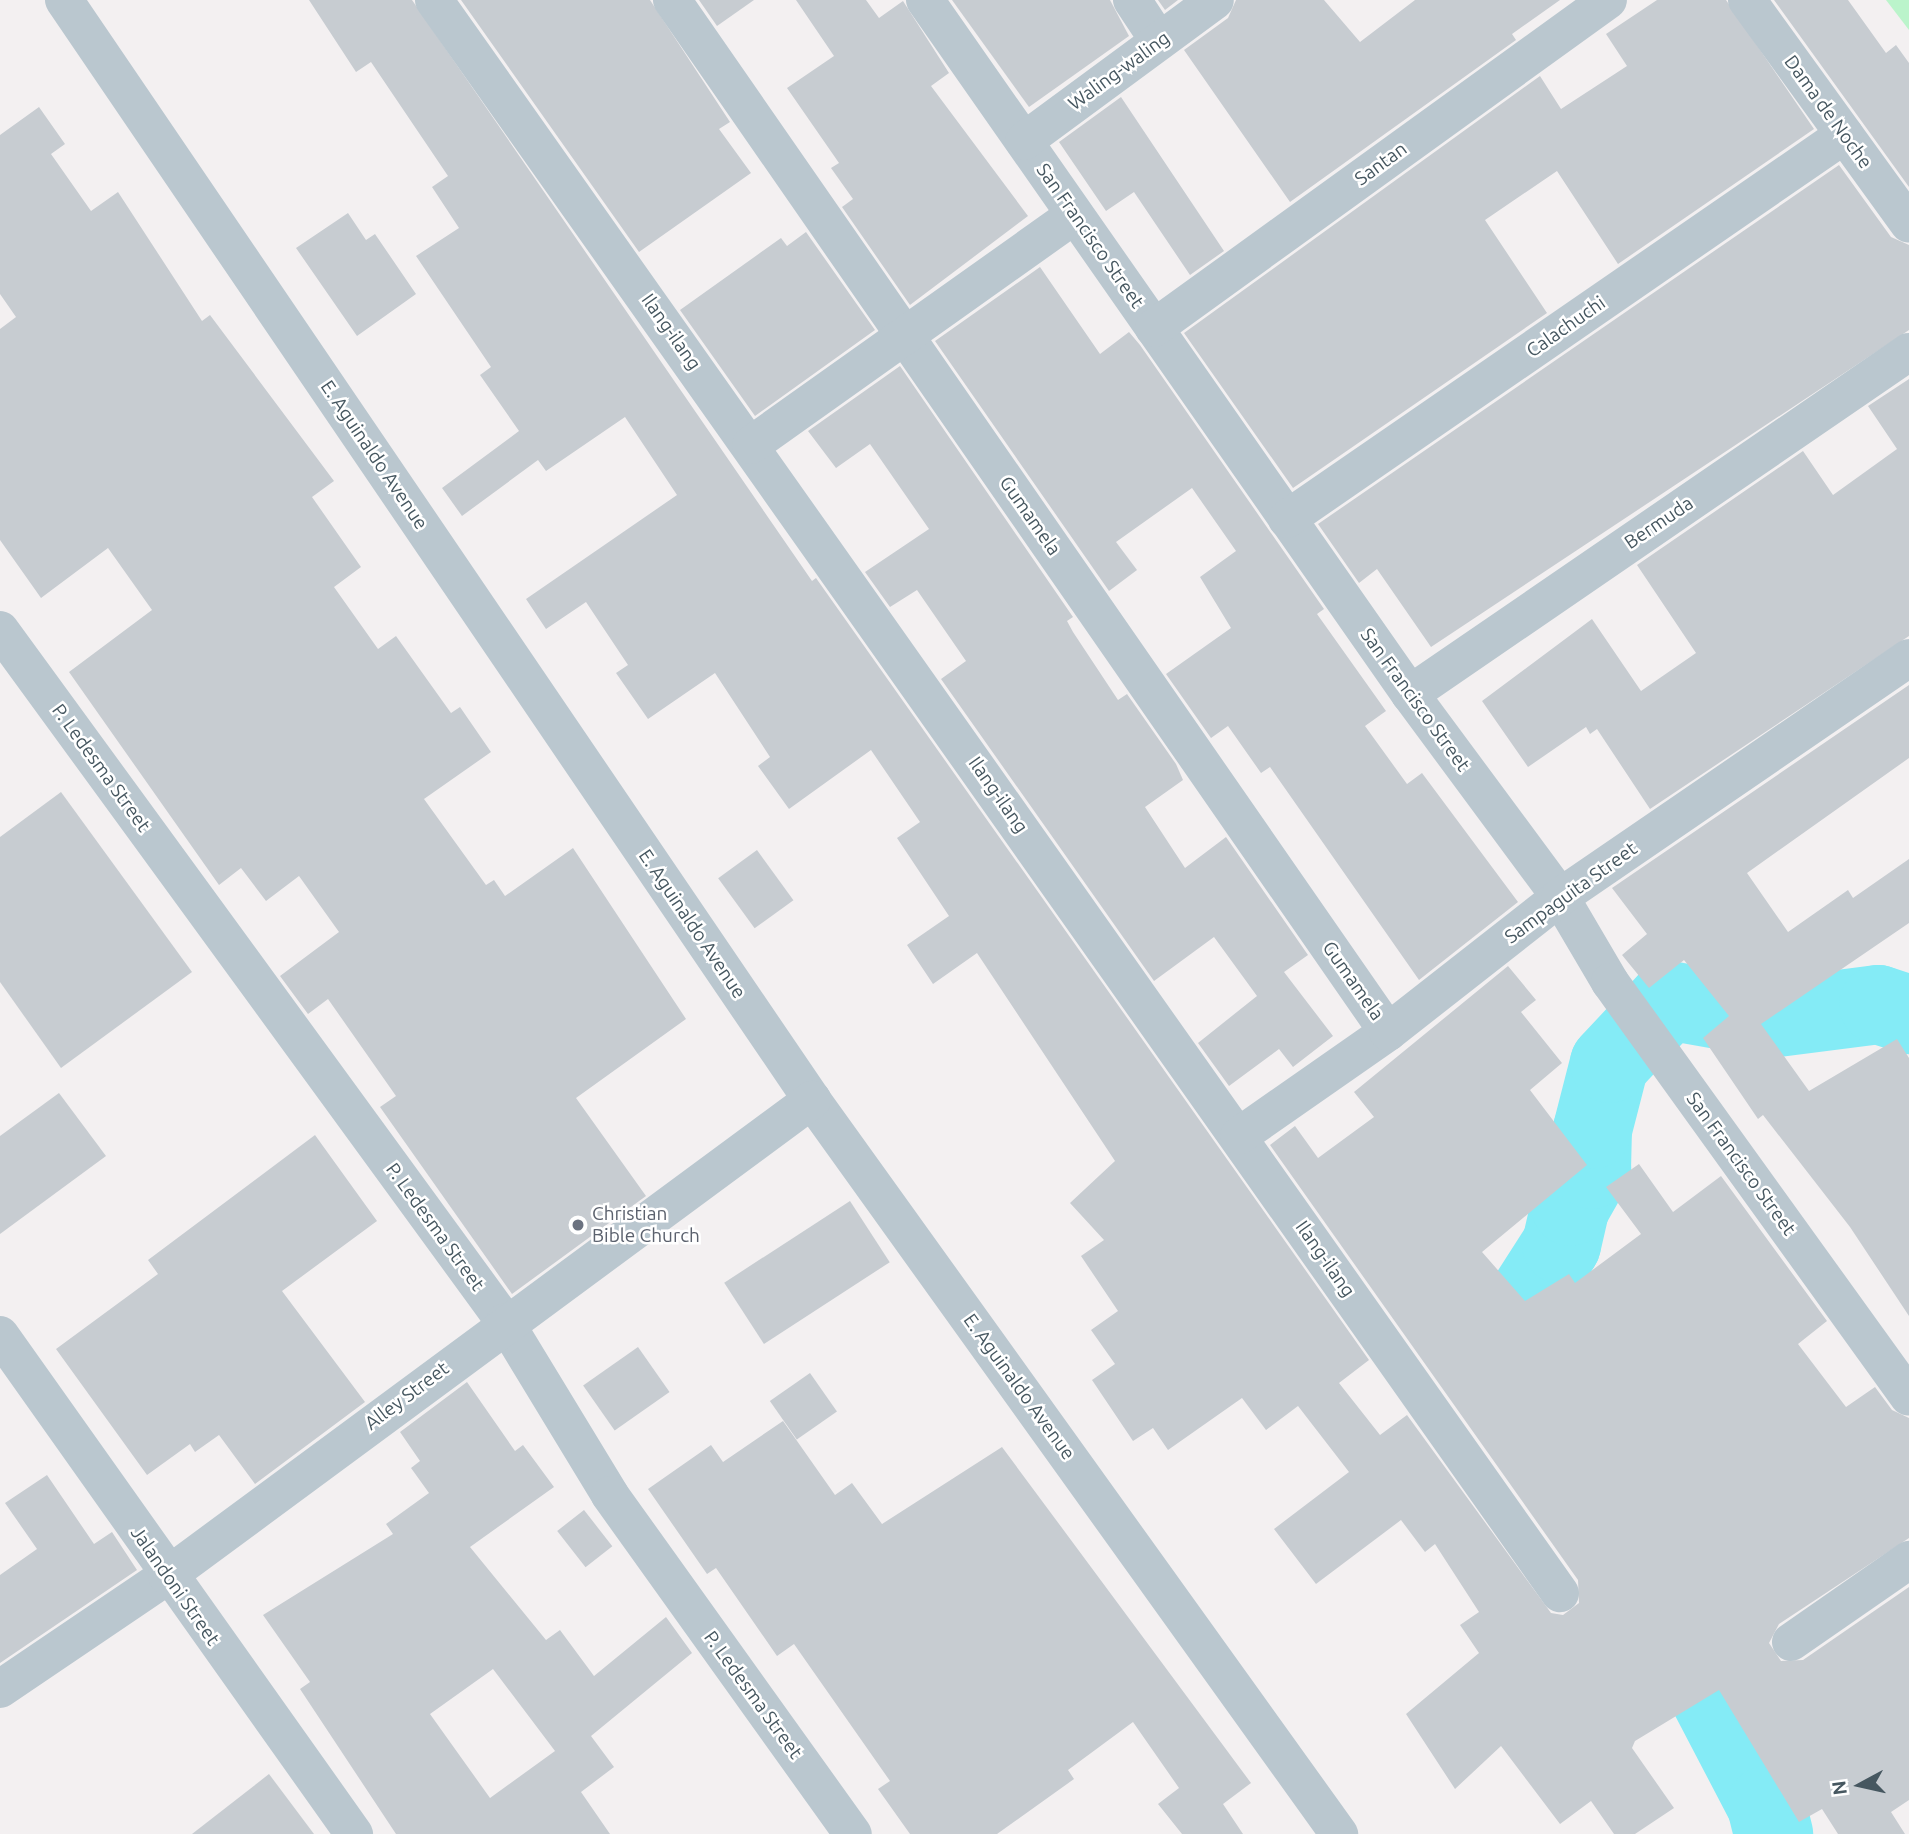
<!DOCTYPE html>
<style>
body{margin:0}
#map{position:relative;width:1909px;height:1834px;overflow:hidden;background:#f3f0f1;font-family:Ubuntu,sans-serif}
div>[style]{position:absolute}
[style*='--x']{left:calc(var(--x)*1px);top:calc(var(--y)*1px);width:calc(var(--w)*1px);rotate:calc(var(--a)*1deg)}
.green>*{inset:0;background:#bbf4cb}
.river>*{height:79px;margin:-39.5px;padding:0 39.5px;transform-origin:39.5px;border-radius:39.5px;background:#84ebf6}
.building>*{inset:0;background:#c7ccd1;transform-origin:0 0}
.minor>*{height:38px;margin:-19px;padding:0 19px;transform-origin:19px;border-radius:19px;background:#bac7cf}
.dots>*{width:19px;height:19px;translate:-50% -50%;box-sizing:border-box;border:4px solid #fff;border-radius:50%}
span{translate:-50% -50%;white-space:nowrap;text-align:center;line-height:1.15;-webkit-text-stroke:5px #fff;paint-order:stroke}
.street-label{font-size:19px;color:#465760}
.worship-label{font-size:19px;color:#5b616d}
.left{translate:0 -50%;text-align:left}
.north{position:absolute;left:1825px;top:1750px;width:70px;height:70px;-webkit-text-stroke:5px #fff;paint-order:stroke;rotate:262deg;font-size:19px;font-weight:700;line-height:28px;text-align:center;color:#465760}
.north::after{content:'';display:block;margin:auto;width:24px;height:32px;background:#465760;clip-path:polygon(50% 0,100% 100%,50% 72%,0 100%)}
</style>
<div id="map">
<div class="green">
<i style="clip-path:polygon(1886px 0,1909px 0,1909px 30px)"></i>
</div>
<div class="river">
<i style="--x:1541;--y:1400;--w:55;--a:-118"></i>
<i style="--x:1515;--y:1351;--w:32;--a:-94"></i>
<i style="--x:1513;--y:1319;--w:89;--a:-57.4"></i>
<i style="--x:1561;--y:1244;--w:39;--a:-77"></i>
<i style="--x:1570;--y:1206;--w:43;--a:-60.4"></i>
<i style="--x:1591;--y:1169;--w:40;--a:-88.6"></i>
<i style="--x:1592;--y:1129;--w:68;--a:-75.6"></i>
<i style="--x:1609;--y:1063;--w:86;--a:-46.9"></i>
<i style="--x:1668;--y:1000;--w:103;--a:10.1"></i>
<i style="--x:1769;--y:1018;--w:110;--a:-7.3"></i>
<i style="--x:1878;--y:1004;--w:33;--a:18"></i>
<i style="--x:1675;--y:1595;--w:52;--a:81.1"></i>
<i style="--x:1683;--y:1646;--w:179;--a:62.4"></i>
<i style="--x:1766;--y:1805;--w:30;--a:76"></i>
</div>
<div class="building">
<i style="clip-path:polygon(309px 0,412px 0,812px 581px,816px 578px,1369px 1360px,1339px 1383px,1380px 1435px,1407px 1415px,1551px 1613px,1563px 1615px,1579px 1603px,1578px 1580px,1270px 1145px,1295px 1126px,1318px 1158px,1374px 1117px,1354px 1092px,1508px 966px,1536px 1000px,1521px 1012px,1562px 1063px,1530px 1090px,1587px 1165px,1482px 1252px,1525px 1301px,1569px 1274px,1575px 1283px,1641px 1234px,1606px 1187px,1639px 1164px,1673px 1212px,1721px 1176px,1827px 1321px,1798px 1344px,1846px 1407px,1875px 1387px,1892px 1410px,1909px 1418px,1909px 1538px,1779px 1624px,1769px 1643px,1781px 1661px,1803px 1660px,1909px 1587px,1909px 1800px,1891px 1812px,1905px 1834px,1838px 1834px,1822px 1809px,1799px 1822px,1719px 1690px,1635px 1741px,1632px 1748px,1674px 1808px,1635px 1834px,1614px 1834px,1591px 1801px,1560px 1824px,1501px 1746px,1455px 1789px,1406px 1714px,1479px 1653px,1460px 1625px,1479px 1612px,1435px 1544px,1425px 1552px,1401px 1520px,1316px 1584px,1274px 1529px,1349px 1472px,1298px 1406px,1266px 1430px,1242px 1398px,1168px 1450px,1153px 1428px,1133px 1441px,1092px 1380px,1115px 1364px,1091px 1330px,1118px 1311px,1081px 1256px,1104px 1240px,1070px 1203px,1115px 1161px,977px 953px,933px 984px,907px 945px,949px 916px,897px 838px,920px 822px,871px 750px,789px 809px,758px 766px,770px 757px,715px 673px,648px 719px,616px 673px,628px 665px,586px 602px,546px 629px,526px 599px,677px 495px,625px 417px,546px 471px,538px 460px,462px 516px,442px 488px,519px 431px,480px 375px,491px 367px,416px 256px,459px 228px,432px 187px,448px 176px,371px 62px,356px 72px)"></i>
<i style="clip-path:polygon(461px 0,650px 0,730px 122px,719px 129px,751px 173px,639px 252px)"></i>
<i style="clip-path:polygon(699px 0,754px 0,717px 26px)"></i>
<i style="clip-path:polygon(796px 0,866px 0,879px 18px,903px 1px,949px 73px,931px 86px,1028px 216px,910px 305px,842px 207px,853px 199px,831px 168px,839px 163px,787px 88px,834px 56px)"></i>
<i style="clip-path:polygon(952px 0,1110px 0,1129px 36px,1029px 107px)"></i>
<i style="clip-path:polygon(1158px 0,1178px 0,1165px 10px)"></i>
<i style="clip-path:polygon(1236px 0,1324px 0,1360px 42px,1415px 0,1560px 0,1512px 34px,1516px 40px,1290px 202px,1184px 50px,1228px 18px)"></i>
<i style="clip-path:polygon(1657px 0,1726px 0,1814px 129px,1618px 264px,1557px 171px,1485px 220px,1547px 313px,1293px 488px,1184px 333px,1540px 76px,1561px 109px,1627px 66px,1606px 34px)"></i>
<i style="clip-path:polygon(1774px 0,1848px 0,1886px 53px,1896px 45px,1909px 63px,1909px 187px)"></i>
<i style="clip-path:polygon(1121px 97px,1224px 251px,1190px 275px,1134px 192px,1106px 211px,1059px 142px)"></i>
<i style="clip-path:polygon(39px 107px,65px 144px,51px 154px,91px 211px,118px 192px,202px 321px,210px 315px,334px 481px,312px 497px,361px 567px,334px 587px,378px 649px,396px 636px,451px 713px,460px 707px,491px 752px,424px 799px,486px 885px,494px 880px,505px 896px,573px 848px,686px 1019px,576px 1098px,646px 1196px,512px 1294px,380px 1107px,396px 1096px,328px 999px,308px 1014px,280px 976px,339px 932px,299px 876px,266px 901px,241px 868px,219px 885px,69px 672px,152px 610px,108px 548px,41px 598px,0 540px,0 329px,16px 317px,0 294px,0 135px)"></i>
<i style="clip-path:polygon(1839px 165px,1891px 237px,1909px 245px,1909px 330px,1431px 647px,1377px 569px,1359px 583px,1318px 524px)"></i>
<i style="clip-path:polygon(348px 213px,366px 240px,375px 234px,416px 294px,357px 336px,296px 248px)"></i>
<i style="clip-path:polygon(806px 232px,875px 330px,755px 416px,680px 310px,781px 238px,787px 246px)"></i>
<i style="clip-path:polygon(1040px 267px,1100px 354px,1129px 332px,1140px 345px,1324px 609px,1317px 614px,1386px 711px,1365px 726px,1407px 784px,1422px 773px,1518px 902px,1419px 980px,1270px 767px,1261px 773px,1228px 726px,1211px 738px,1166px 674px,1231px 628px,1200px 577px,1236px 551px,1192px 488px,1116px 542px,1137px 570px,1109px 591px,935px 341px)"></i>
<i style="clip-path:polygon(900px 366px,1073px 617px,1067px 621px,1073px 632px,1118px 700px,1127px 694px,1176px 764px,1183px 780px,1145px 807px,1185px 868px,1226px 837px,1308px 955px,1284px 972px,1333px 1036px,1293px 1067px,1279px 1049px,1229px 1086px,1198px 1043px,1257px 996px,1214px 937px,1154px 981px,941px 679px,966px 661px,917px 590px,890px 607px,865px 572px,929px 529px,870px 444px,836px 468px,808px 431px)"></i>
<i style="clip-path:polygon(1909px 379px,1909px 636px,1650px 809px,1597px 729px,1590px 734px,1586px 727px,1528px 767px,1482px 701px,1592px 619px,1641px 691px,1696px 653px,1637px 565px,1803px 451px,1833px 495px,1897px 449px,1868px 406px)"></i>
<i style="clip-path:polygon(1909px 685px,1909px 758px,1747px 873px,1788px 932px,1848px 890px,1853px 898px,1909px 859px,1909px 923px,1761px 1024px,1809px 1091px,1897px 1039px,1909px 1058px,1909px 1316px,1850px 1227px,1763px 1115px,1758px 1119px,1703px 1038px,1729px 1016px,1684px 960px,1649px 988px,1622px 955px,1647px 934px,1612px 888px)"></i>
<i style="clip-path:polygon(61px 792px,192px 972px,61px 1068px,0 982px,0 837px)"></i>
<i style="left:757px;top:850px;width:62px;height:48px;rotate:54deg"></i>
<i style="clip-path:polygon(59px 1093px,106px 1156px,0 1234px,0 1136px)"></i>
<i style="clip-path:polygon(315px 1135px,377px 1221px,282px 1291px,365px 1402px,255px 1484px,219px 1435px,195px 1452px,190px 1444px,147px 1475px,56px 1349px,158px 1274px,148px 1260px)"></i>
<i style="left:850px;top:1201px;width:73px;height:150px;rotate:57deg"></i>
<i style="left:638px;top:1347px;width:55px;height:67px;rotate:55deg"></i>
<i style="left:810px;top:1373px;width:47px;height:49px;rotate:55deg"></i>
<i style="clip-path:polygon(evenodd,467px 1382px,515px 1451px,523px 1445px,554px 1487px,470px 1547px,546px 1640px,560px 1630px,594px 1676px,666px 1617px,692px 1653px,591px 1736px,614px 1767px,581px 1792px,610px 1834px,396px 1834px,300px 1689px,310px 1682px,263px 1615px,393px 1534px,386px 1524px,429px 1493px,411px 1468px,420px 1461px,400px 1432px,467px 1382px,493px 1669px,555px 1751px,490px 1798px,430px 1714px,493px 1669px)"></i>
<i style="clip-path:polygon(783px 1421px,835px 1495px,852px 1483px,882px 1524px,1002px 1447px,1251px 1783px,1223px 1804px,1243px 1834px,1182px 1834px,1158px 1804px,1179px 1788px,1133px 1722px,1068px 1770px,1074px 1779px,997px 1834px,910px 1834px,878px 1789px,890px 1781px,794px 1644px,777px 1656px,716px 1568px,707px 1574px,648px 1489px,711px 1445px,723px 1462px)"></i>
<i style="clip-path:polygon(47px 1475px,94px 1544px,112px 1532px,137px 1570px,0 1663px,0 1575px,37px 1549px,5px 1503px)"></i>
<i style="left:584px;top:1510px;width:46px;height:34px;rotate:52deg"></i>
<i style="clip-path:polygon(269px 1774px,314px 1834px,192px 1834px)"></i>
</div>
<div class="minor">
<i style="--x:64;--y:0;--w:1330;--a:55.78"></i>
<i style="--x:812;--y:1100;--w:904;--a:54.32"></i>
<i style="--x:434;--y:0;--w:1951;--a:54.75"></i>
<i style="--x:672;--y:0;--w:1256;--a:55.25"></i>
<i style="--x:925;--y:0;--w:847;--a:55.05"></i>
<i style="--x:1410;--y:694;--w:252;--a:53.5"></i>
<i style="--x:1560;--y:897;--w:99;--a:59.5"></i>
<i style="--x:1610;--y:982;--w:511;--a:54.23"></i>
<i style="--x:1132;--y:0;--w:49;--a:56.6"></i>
<i style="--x:1747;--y:0;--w:276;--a:54.1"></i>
<i style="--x:1024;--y:141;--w:237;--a:-36.4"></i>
<i style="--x:1154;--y:328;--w:560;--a:-35.85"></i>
<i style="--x:751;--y:445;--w:397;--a:-35.4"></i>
<i style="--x:1287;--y:519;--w:677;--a:-34.58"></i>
<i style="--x:0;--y:630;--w:857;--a:53.88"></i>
<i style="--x:505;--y:1322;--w:202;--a:58.7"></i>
<i style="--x:610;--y:1495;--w:417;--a:54.4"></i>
<i style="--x:1410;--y:694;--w:605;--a:-34.43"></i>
<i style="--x:1239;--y:1136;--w:182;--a:-34.9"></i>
<i style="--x:1388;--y:1032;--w:219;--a:-38.1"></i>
<i style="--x:1560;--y:897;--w:423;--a:-34.4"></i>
<i style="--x:0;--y:1335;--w:612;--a:54.65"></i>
<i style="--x:1791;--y:1642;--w:144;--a:-34.8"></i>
<i style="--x:0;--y:1689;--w:202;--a:-34.1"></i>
<i style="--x:167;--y:1576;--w:802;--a:-36.43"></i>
</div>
<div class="dots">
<i style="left:578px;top:1225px;background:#6b7280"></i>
</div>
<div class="street-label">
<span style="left:1119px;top:71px;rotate:-36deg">Waling-waling</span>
<span style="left:1828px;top:112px;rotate:54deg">Dama de Noche</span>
<span style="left:1381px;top:164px;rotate:-36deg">Santan</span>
<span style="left:1090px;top:236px;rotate:55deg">San Francisco Street</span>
<span style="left:1566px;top:327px;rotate:-35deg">Calachuchi</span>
<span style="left:671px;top:332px;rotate:55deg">Ilang-ilang</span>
<span style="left:374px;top:455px;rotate:56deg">E. Aguinaldo Avenue</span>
<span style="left:1030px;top:516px;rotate:55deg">Gumamela</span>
<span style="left:1659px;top:523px;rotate:-34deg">Bermuda</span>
<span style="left:1415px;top:700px;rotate:54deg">San Francisco Street</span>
<span style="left:101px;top:768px;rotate:54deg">P. Ledesma Street</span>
<span style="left:998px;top:795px;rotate:55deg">Ilang-ilang</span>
<span style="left:1571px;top:893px;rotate:-36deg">Sampaguita Street</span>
<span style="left:692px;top:924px;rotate:56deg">E. Aguinaldo Avenue</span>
<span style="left:1353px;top:981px;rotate:55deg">Gumamela</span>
<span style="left:1741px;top:1164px;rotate:54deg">San Francisco Street</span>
<span style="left:435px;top:1227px;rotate:54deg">P. Ledesma Street</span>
<span style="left:1325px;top:1259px;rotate:55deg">Ilang-ilang</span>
<span style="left:1019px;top:1387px;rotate:54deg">E. Aguinaldo Avenue</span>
<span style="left:407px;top:1396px;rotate:-37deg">Alley Street</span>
<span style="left:175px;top:1586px;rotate:55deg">Jalandoni Street</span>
<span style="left:753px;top:1695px;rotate:54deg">P. Ledesma Street</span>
</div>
<div class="worship-label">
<span class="left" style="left:592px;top:1225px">Christian<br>Bible Church</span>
</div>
<div class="north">N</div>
</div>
